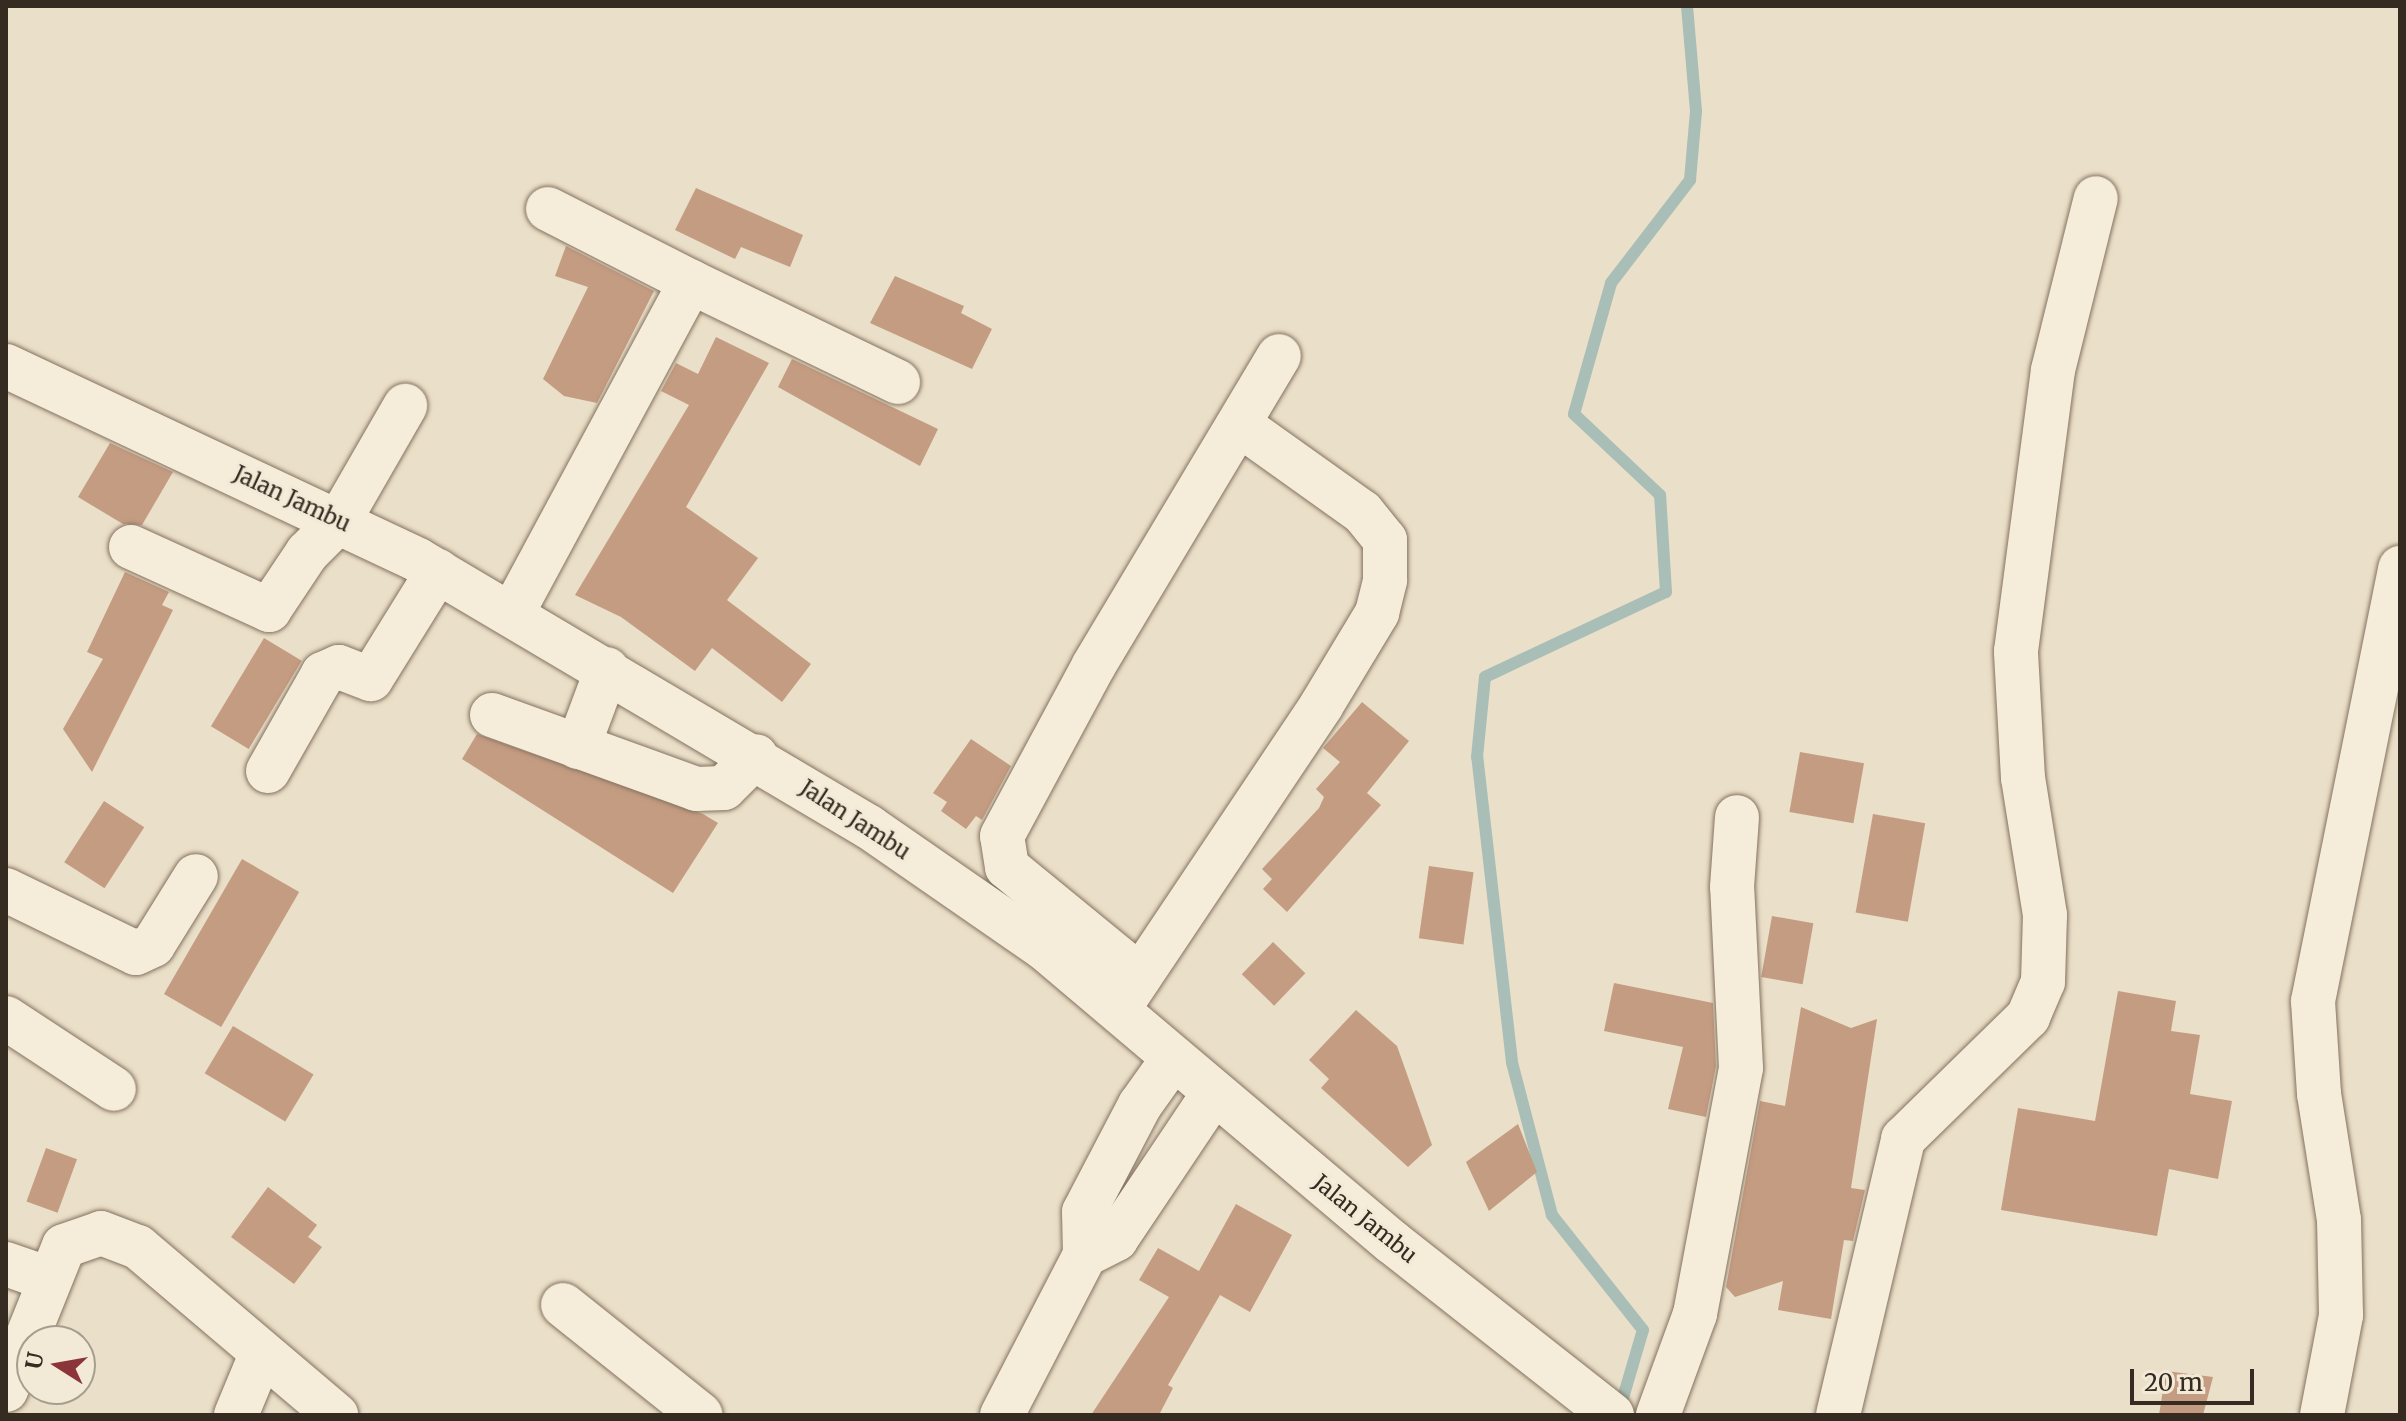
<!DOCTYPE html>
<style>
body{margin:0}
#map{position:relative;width:2406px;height:1421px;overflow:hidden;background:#eadfc8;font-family:Merriweather,serif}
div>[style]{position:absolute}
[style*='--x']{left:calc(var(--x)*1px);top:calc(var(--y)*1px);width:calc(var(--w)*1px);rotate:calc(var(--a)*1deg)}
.stream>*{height:12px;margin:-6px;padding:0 6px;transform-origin:6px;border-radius:6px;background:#a8beb7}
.building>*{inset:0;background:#c49c82;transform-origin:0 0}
.roads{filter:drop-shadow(0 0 2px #84725f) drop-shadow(0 0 2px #84725f)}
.minor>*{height:44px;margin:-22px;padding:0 22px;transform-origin:22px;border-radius:22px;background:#f5edda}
span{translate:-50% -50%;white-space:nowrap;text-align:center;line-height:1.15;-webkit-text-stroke:6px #f2e9d7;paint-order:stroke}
.street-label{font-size:22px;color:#362b21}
.frame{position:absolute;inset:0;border:8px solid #362b21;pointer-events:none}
.north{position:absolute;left:16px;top:1325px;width:80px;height:80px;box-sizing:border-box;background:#f2e9d7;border:2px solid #a79d8e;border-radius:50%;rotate:281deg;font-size:22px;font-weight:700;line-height:32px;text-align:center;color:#362b21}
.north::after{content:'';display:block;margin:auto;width:28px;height:36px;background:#8c3538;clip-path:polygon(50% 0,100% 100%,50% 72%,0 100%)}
.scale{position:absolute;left:2130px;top:1369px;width:124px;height:36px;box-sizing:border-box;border:4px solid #362b21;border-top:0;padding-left:10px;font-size:24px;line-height:28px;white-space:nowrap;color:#362b21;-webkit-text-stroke:6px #f2e9d7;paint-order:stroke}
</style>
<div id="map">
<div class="stream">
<i style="--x:1620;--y:1408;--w:81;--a:-73.6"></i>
<i style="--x:1643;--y:1330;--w:147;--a:-128.4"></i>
<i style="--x:1552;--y:1215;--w:158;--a:-104.7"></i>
<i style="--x:1512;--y:1062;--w:307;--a:-96.5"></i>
<i style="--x:1477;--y:757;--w:80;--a:-84.3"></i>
<i style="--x:1485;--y:677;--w:200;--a:-25.2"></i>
<i style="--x:1666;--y:592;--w:97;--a:-93.5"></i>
<i style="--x:1660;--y:495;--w:118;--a:-136.7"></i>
<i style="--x:1574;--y:414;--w:136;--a:-74.2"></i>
<i style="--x:1611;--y:283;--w:130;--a:-52.5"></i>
<i style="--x:1690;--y:180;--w:69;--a:-85"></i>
<i style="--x:1696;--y:111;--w:105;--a:-94.9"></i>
</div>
<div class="building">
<i style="clip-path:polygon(696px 188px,803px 235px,790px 267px,741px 247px,735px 259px,675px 230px)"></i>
<i style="clip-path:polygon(566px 246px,654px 291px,597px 403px,564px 396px,543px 379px,588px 287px,555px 276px)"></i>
<i style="clip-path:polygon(895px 276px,964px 306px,961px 313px,992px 329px,972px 369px,870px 323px)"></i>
<i style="clip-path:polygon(716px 337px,769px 363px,686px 507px,758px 558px,727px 600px,811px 664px,782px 702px,712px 648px,695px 671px,621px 617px,575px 595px,689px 405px,661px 391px,676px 363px,698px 374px)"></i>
<i style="clip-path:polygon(792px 359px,938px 429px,920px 466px,778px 387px)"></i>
<i style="clip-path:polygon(110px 443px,173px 472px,142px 525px,123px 524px,78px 497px)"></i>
<i style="clip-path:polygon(125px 572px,169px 592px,162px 605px,173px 610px,92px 772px,63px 729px,103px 659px,87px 652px)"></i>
<i style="left:264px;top:638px;width:44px;height:103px;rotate:31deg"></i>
<i style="clip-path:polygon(1362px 702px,1409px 741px,1367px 793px,1381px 805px,1287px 912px,1263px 889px,1272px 879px,1262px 869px,1319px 808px,1324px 797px,1316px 789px,1340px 762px,1323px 748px)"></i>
<i style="clip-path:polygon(477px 734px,703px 814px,718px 823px,673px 893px,462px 759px)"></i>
<i style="clip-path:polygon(971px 739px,1011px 766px,982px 820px,976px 816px,966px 829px,941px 811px,947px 802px,933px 793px)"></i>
<i style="left:1800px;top:752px;width:65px;height:61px;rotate:10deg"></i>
<i style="left:104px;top:801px;width:48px;height:73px;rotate:33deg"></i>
<i style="left:1873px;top:814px;width:53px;height:100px;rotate:10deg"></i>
<i style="left:242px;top:859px;width:66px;height:156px;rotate:30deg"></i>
<i style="left:1429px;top:866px;width:45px;height:73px;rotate:8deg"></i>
<i style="left:1772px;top:916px;width:42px;height:62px;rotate:10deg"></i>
<i style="left:1273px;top:942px;width:45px;height:45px;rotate:44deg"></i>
<i style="clip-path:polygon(1614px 983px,1713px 1003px,1716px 1066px,1706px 1117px,1668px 1109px,1683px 1047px,1604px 1031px)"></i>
<i style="clip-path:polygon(2118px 991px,2176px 1001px,2171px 1031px,2200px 1035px,2190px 1094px,2232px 1101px,2218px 1179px,2169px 1169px,2157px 1236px,2001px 1210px,2018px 1108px,2095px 1121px)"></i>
<i style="clip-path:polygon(1801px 1007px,1851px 1028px,1877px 1019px,1851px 1188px,1865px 1190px,1853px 1241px,1844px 1240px,1831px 1319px,1778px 1310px,1783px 1281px,1735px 1297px,1726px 1287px,1760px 1101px,1785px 1106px)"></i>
<i style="clip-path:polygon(1356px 1010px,1397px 1046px,1432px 1145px,1408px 1167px,1321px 1088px,1329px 1079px,1309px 1060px)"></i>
<i style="left:233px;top:1026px;width:94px;height:55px;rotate:31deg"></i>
<i style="clip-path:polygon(1518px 1124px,1537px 1172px,1489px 1211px,1466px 1162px)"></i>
<i style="left:46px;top:1148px;width:33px;height:57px;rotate:20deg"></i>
<i style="clip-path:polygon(268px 1187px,317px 1225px,308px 1237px,322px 1247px,294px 1284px,231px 1237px)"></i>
<i style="clip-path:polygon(1236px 1204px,1292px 1235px,1250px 1312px,1220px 1295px,1168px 1385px,1173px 1388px,1159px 1415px,1091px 1415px,1169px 1297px,1139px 1280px,1158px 1248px,1199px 1271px)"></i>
<i style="clip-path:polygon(2166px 1371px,2213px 1377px,2203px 1415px,2159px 1415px)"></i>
</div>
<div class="roads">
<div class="minor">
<i style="--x:548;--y:209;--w:161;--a:27"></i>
<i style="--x:6;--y:366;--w:455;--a:25.2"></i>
<i style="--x:418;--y:560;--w:524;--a:30.63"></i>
<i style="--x:869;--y:827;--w:213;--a:34.7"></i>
<i style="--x:1044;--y:948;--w:456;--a:40.2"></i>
<i style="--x:1392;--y:1242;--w:280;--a:38.2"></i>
<i style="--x:131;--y:547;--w:152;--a:24.5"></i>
<i style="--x:269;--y:610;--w:69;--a:-56.3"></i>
<i style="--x:307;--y:553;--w:45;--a:-45"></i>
<i style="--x:339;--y:521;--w:133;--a:-60.1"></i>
<i style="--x:513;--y:612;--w:375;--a:-61.7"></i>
<i style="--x:691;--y:282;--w:230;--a:25.8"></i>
<i style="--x:492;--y:715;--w:217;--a:19.9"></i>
<i style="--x:696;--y:789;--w:28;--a:-2"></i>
<i style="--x:724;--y:788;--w:45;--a:-45"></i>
<i style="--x:578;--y:747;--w:83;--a:-69.6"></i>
<i style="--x:268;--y:771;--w:112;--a:-60.4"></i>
<i style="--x:323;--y:674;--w:17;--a:-24"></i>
<i style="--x:339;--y:667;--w:34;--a:21"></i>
<i style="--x:371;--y:679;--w:127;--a:-58.2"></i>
<i style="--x:6;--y:890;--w:144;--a:25.9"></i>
<i style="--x:136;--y:953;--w:19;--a:-25"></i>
<i style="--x:153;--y:945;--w:81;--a:-58.1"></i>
<i style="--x:1140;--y:976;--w:172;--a:-140.7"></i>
<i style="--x:1007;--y:867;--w:31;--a:-99"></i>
<i style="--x:1002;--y:836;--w:194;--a:-61.7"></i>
<i style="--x:1094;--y:665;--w:360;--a:-59.1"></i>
<i style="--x:1125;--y:999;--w:353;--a:-56.2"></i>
<i style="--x:1321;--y:706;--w:109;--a:-58.9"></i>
<i style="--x:1377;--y:613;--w:34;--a:-76"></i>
<i style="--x:1385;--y:580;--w:40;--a:-90"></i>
<i style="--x:1385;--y:540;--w:36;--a:-129"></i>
<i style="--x:1362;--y:512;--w:150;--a:-144.5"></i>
<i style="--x:6;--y:1018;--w:129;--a:33.3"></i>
<i style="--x:1085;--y:1255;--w:35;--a:-27"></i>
<i style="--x:1116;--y:1239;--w:174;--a:-56.2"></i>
<i style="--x:6;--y:1264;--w:42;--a:19.3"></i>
<i style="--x:563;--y:1305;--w:176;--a:38.6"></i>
<i style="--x:6;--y:1390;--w:155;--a:-68.1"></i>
<i style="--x:64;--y:1246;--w:39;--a:-19"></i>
<i style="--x:101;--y:1233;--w:40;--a:21"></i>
<i style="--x:138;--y:1247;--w:260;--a:40.3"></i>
<i style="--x:236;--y:1415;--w:63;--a:-67.5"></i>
<i style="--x:1002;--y:1415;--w:180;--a:-62.6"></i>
<i style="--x:1085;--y:1255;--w:43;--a:-91.3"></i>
<i style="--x:1084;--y:1212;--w:121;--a:-62.4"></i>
<i style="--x:1140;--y:1105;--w:55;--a:-54.6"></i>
<i style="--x:1658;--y:1415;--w:108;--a:-69.9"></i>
<i style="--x:1695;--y:1314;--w:250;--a:-79.4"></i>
<i style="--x:1741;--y:1068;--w:181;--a:-92.8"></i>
<i style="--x:1732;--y:887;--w:70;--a:-85.9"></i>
<i style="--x:1838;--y:1415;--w:284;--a:-76.7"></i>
<i style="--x:1903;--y:1139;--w:175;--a:-44.3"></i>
<i style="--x:2028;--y:1017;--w:38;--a:-67"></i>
<i style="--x:2043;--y:982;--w:67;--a:-88.3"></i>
<i style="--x:2045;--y:915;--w:139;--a:-99.1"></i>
<i style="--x:2023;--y:778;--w:127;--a:-93.2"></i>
<i style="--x:2016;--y:651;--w:283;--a:-82.5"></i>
<i style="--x:2053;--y:370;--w:177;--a:-76"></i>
<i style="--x:2322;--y:1415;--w:102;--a:-79.2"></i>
<i style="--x:2341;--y:1315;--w:95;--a:-91.2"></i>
<i style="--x:2339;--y:1220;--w:128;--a:-99"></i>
<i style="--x:2319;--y:1094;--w:93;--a:-93.7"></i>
<i style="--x:2313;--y:1001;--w:442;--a:-78.6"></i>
</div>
</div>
<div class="street-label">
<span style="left:292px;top:499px;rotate:25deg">Jalan Jambu</span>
<span style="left:855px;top:820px;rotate:33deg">Jalan Jambu</span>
<span style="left:1365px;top:1219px;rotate:39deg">Jalan Jambu</span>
</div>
<div class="frame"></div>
<div class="north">U</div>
<div class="scale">20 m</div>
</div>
